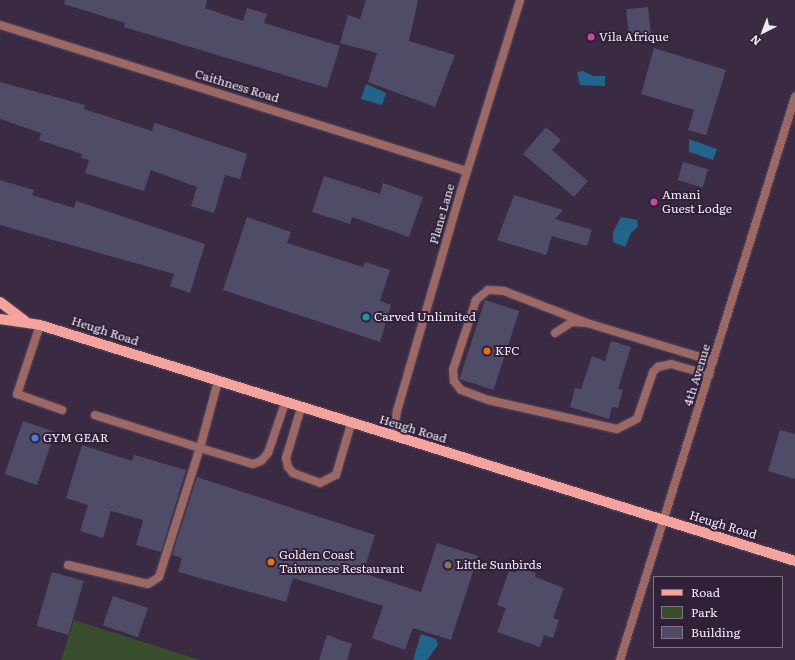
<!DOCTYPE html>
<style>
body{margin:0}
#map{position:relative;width:795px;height:660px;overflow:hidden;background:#3a2b42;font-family:Literata,serif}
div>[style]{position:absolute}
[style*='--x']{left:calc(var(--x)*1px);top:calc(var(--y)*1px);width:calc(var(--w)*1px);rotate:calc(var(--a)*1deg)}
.green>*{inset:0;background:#394e2d}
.water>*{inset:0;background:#21668a}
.building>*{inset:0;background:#4f4c68;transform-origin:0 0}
.roads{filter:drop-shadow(0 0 1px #57495f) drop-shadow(0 0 1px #57495f)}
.lane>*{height:8px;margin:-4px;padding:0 4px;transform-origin:4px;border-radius:4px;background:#9b6864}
.street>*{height:8px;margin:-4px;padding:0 4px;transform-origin:4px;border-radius:4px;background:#9b6864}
.primary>*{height:10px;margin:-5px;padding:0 5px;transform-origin:5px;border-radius:5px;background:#f7a39d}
.dots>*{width:11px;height:11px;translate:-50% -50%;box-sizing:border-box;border:2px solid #302138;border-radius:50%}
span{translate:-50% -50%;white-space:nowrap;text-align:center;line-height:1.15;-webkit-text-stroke:4px #302138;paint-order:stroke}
.poi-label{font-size:12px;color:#f1e8f7}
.left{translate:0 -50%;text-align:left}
.street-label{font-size:12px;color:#f1e8f7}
.legend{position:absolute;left:653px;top:576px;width:130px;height:72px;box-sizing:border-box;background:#302138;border:1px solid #7d7184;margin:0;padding:5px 7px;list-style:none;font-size:12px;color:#f1e8f7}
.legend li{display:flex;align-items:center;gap:8px;height:20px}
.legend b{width:20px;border:1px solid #7d7184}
.north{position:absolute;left:743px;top:12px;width:40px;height:40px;-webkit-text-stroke:3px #302138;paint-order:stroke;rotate:222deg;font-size:11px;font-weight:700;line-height:16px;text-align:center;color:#f1e8f7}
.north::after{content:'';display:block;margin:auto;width:14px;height:18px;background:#f1e8f7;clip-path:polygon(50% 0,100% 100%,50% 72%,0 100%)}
</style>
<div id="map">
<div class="green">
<i style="clip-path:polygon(74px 620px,200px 660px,61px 660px)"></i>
</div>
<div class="water">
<i style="clip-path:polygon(583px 71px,593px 76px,605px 76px,605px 86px,580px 85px,577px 72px)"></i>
<i style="clip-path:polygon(366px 84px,386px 93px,382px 105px,361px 99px)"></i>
<i style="clip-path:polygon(689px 139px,717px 149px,713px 160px,689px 152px)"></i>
<i style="clip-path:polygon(621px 217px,637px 220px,638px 227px,631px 233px,625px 247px,613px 242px,613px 232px)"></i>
<i style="clip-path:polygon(421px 634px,436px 639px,438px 645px,427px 660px,413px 660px)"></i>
</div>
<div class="building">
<i style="clip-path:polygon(65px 0,207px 0,205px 8px,243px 21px,247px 8px,267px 14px,264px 23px,340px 46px,327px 88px,124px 27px,125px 23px,64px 4px)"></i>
<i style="clip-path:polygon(366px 0,418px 0,409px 41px,455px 55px,435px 107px,368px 82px,377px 53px,340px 43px,348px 15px,360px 19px)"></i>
<i style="left:648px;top:7px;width:29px;height:22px;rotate:84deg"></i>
<i style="clip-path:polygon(654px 48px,726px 70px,706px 135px,688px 130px,694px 110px,641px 94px)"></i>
<i style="clip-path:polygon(0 82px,85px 105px,84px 109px,152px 131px,155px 123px,247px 154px,240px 179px,225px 175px,214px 213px,191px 206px,197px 187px,151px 170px,144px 191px,85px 173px,89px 160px,81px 158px,82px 154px,39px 140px,41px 133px,0 119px)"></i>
<i style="clip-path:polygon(546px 127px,561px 140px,552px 150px,588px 181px,574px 197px,523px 154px)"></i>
<i style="left:683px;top:162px;width:26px;height:19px;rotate:16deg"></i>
<i style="clip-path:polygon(324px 176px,380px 194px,383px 183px,423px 197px,409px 237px,352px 217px,350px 224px,312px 212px)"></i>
<i style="clip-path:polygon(0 180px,34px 190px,32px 195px,74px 208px,76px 201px,205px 244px,190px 293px,170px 286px,174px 274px,0 225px)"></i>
<i style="clip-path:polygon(514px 195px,563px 210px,555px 219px,592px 230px,587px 246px,552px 236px,546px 255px,497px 240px)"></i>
<i style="clip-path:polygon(247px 217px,291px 232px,287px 243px,363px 267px,365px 262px,390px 270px,380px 301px,391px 305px,380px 342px,223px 290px)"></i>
<i style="left:485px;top:300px;width:36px;height:83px;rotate:18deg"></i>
<i style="clip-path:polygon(611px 341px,631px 347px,618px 389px,623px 390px,618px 408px,612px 407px,609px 419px,570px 407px,575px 388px,581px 389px,592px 356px,605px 361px)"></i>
<i style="left:23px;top:421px;width:34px;height:56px;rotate:19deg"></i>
<i style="clip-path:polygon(780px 430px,795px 434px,795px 479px,768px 471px)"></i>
<i style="clip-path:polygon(82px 445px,132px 461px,134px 455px,186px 470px,161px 552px,136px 545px,143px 520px,111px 511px,103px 538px,80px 531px,88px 505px,66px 498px)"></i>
<i style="clip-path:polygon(197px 477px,375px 535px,363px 573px,421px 592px,437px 543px,478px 556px,451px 640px,413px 628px,405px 650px,372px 638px,383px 606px,293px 578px,286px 602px,178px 572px,182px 558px,172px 555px)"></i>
<i style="clip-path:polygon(518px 567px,536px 573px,535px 577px,564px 588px,553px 618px,559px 620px,553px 638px,544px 635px,540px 647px,497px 632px,506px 608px,497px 605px,509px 571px,516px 573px)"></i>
<i style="left:52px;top:572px;width:33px;height:56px;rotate:16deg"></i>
<i style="left:113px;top:596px;width:37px;height:31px;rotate:19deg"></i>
<i style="clip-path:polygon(327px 635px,352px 644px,347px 660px,319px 660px)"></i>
</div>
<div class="roads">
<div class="lane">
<i style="--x:587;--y:323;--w:89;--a:-158.9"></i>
<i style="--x:504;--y:291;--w:16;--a:-176"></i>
<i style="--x:488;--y:290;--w:16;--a:140"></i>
<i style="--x:476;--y:300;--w:74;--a:108.2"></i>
<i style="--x:453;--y:370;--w:11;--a:85"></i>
<i style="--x:454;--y:381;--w:11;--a:52"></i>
<i style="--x:461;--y:390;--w:29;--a:20"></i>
<i style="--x:488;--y:400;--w:132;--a:12.7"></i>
<i style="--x:617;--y:429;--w:22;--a:-27"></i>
<i style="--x:637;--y:419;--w:50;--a:-71.2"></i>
<i style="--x:653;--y:372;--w:7;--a:-45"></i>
<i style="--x:658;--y:367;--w:13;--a:-13"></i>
<i style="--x:671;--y:364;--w:40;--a:16"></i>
<i style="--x:40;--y:325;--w:73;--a:108.4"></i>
<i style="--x:17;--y:394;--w:48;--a:19.6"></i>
<i style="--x:555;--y:333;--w:20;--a:-33"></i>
<i style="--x:572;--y:322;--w:15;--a:4"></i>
<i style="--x:587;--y:323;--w:132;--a:16.8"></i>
<i style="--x:218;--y:381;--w:69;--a:105"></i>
<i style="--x:200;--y:448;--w:55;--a:16.8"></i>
<i style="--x:253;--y:464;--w:9;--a:-21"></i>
<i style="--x:261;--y:461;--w:11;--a:-49"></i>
<i style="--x:268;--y:453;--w:53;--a:-71.2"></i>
<i style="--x:301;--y:408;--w:52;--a:106.7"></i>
<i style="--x:286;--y:458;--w:9;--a:77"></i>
<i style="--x:288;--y:467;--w:8;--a:50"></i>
<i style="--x:293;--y:473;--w:29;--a:20"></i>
<i style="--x:320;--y:483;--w:18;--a:-27"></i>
<i style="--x:336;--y:475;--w:53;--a:-73.6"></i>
<i style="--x:68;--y:565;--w:82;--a:13.4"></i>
<i style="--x:148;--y:584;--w:13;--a:-32"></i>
<i style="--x:159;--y:577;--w:135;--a:-72.4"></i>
<i style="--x:200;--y:448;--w:110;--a:-162.6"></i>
</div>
<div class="street">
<i style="--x:0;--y:25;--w:489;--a:17.4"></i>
<i style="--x:393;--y:436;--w:25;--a:-81"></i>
<i style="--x:397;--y:411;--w:229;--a:-73.8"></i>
<i style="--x:461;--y:191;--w:200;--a:-72.8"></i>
<i style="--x:620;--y:660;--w:590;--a:-72.73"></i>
</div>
<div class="primary">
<i style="--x:0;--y:302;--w:31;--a:37"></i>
<i style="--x:0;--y:319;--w:40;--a:8.5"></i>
<i style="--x:40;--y:325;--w:791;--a:17.36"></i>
</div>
</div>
<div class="dots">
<i style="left:591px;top:37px;background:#d1479c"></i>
<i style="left:654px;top:202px;background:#d1479c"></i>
<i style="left:366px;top:317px;background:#0f9aa8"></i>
<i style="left:487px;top:351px;background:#e8710a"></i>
<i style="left:35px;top:438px;background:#3f7fe0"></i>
<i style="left:271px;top:562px;background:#e8710a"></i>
<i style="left:448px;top:565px;background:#8d6e63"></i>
</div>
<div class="poi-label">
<span class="left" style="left:599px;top:37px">Vila Afrique</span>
<span class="left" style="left:662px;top:202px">Amani<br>Guest Lodge</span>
<span class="left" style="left:374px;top:317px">Carved Unlimited</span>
<span class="left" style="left:495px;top:351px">KFC</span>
<span class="left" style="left:43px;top:438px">GYM GEAR</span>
<span class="left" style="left:279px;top:562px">Golden Coast<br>Taiwanese Restaurant</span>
<span class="left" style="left:456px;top:565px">Little Sunbirds</span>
</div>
<div class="street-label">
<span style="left:237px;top:86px;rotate:17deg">Caithness Road</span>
<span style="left:442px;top:214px;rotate:-74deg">Plane Lane</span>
<span style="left:105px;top:331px;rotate:18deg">Heugh Road</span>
<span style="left:697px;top:375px;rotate:-73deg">4th Avenue</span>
<span style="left:413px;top:429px;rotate:17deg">Heugh Road</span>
<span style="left:723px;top:525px;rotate:17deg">Heugh Road</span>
</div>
<ul class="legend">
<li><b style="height:5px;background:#f7a39d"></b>Road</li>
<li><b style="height:11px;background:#394e2d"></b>Park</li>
<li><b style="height:11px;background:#4f4c68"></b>Building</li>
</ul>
<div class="north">N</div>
</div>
